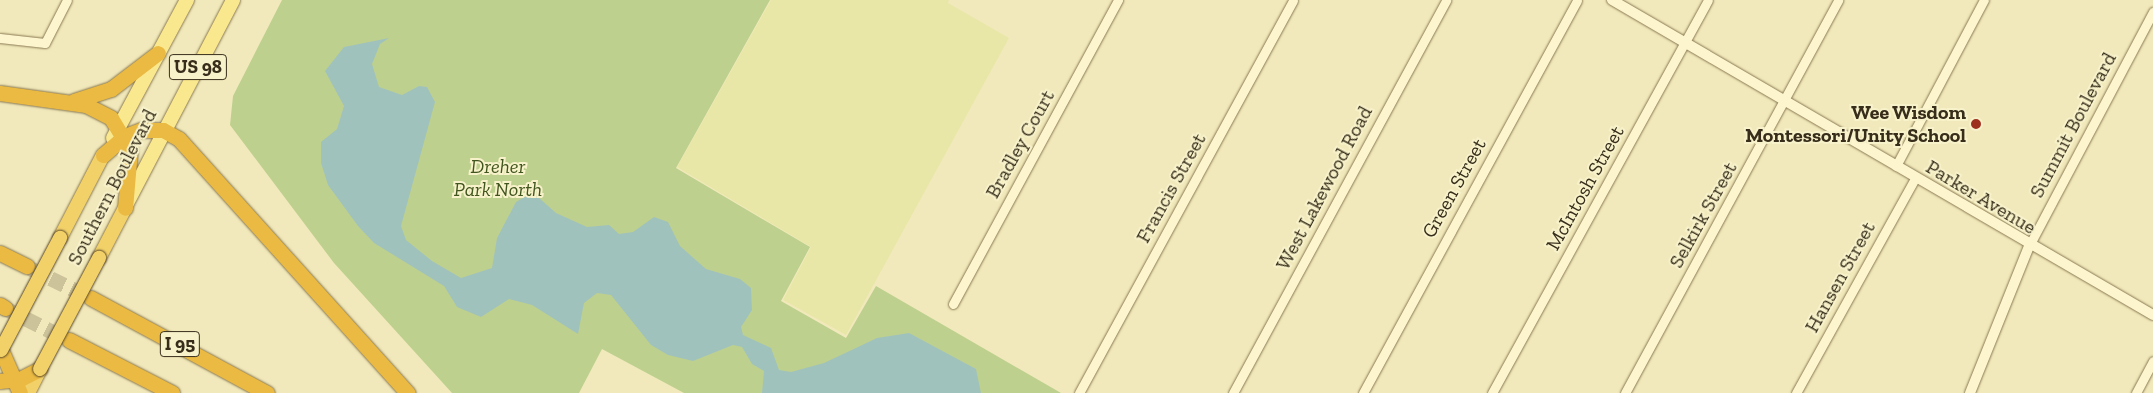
<!DOCTYPE html>
<style>
body{margin:0}
#map{position:relative;width:2153px;height:393px;overflow:hidden;background:#f1e9bb;font-family:"Zilla Slab",serif}
div>[style]{position:absolute}
[style*='--x']{left:calc(var(--x)*1px);top:calc(var(--y)*1px);width:calc(var(--w)*1px);rotate:calc(var(--a)*1deg)}
.farmland>*{inset:0;background:#e8e7a8}
.green>*{inset:0;background:#bed08e}
.water>*{inset:0;background:#a0c2bd}
.motorway-tunnel>*{height:15px;margin-top:-7.5px;transform-origin:0;background:repeating-linear-gradient(90deg,#ccc39b 0 15px,transparent 0 23px)}
.roads{filter:drop-shadow(0 0 1px #8a7953) drop-shadow(0 0 1px #8a7953)}
.minor>*{height:9px;margin:-4.5px;padding:0 4.5px;transform-origin:4.5px;border-radius:4.5px;background:#fcf5ce}
.tertiary>*{height:10px;margin:-5px;padding:0 5px;transform-origin:5px;border-radius:5px;background:#fcf5ce}
.primary>*{height:14px;margin:-7px;padding:0 7px;transform-origin:7px;border-radius:7px;background:#fae88e}
.trunk>*{height:14px;margin:-7px;padding:0 7px;transform-origin:7px;border-radius:7px;background:#f2d168}
.motorway>*{height:15px;margin:-7.5px;padding:0 7.5px;transform-origin:7.5px;border-radius:7.5px;background:#eaba42}
.bridges{filter:drop-shadow(0 0 1px #574529) drop-shadow(0 0 1px #574529)}
.trunk-bridge>*{height:14px;margin:-7px;padding:0 7px;transform-origin:7px;border-radius:7px;background:#f2d168}
.dots>*{width:14px;height:14px;translate:-50% -50%;box-sizing:border-box;border:2px solid #f8f2cb;border-radius:50%}
span{translate:-50% -50%;white-space:nowrap;text-align:center;line-height:1.15;-webkit-text-stroke:4px #f8f2cb;paint-order:stroke}
.shield-label span{padding:1px 4px;background:#f8f2cb;border:1px solid;border-radius:4px;-webkit-text-stroke-width:0}
.shield-label{font-size:19px;color:#372d1a;font-weight:700}
.poi-label{font-size:20px;color:#372d1a;font-weight:700}
.right{translate:-100% -50%;text-align:right}
.street-label{font-size:20px;color:#372d1a}
.park-label{font-size:20px;color:#40561e;font-style:italic}
</style>
<div id="map">
<div class="farmland">
<i style="clip-path:polygon(771px 0,949px 0,948px 3px,1009px 38px,846px 335px,783px 300px,811px 247px,677px 167px)"></i>
</div>
<div class="green">
<i style="clip-path:polygon(282px 0,770px 0,676px 168px,810px 247px,781px 301px,846px 338px,876px 286px,1061px 393px,684px 393px,602px 349px,579px 393px,452px 393px,334px 263px,230px 125px,233px 96px)"></i>
</div>
<div class="water">
<i style="clip-path:polygon(389px 38px,380px 44px,372px 64px,379px 87px,402px 95px,419px 86px,427px 87px,435px 102px,401px 226px,406px 240px,432px 261px,461px 278px,492px 268px,497px 238px,516px 202px,526px 196px,538px 197px,556px 213px,587px 227px,609px 225px,619px 234px,633px 232px,654px 217px,668px 222px,680px 246px,706px 269px,740px 279px,751px 288px,752px 310px,741px 327px,743px 335px,771px 348px,779px 370px,791px 372px,824px 363px,877px 338px,909px 333px,976px 369px,981px 393px,762px 393px,764px 371px,752px 364px,742px 347px,733px 345px,693px 361px,668px 355px,651px 345px,611px 295px,597px 293px,584px 303px,578px 334px,532px 305px,509px 299px,481px 317px,457px 307px,444px 286px,374px 243px,358px 226px,328px 185px,321px 163px,321px 142px,337px 129px,344px 106px,325px 71px,344px 47px)"></i>
</div>
<div class="motorway-tunnel">
<i style="--x:30;--y:268;--w:68;--a:26.2"></i>
<i style="--x:5;--y:308;--w:72;--a:26.6"></i>
</div>
<div class="roads">
<div class="minor">
<i style="--x:0;--y:38;--w:45;--a:6.3"></i>
<i style="--x:45;--y:43;--w:48;--a:-62.9"></i>
<i style="--x:1896;--y:166;--w:188;--a:-62.1"></i>
<i style="--x:2029;--y:246;--w:265;--a:-62.1"></i>
<i style="--x:953;--y:304;--w:346;--a:-61.5"></i>
<i style="--x:1079;--y:393;--w:447;--a:-61.4"></i>
<i style="--x:1233;--y:393;--w:447;--a:-61.5"></i>
<i style="--x:1363;--y:393;--w:447;--a:-61.4"></i>
<i style="--x:1492;--y:393;--w:448;--a:-61.2"></i>
<i style="--x:1625;--y:393;--w:447;--a:-61.5"></i>
<i style="--x:1796;--y:393;--w:246;--a:-61"></i>
<i style="--x:2136;--y:393;--w:36;--a:-62"></i>
</div>
<div class="tertiary">
<i style="--x:1612;--y:0;--w:626;--a:30.21"></i>
<i style="--x:1970;--y:393;--w:158;--a:-68.1"></i>
</div>
<div class="primary">
<i style="--x:113;--y:138;--w:157;--a:-61.8"></i>
<i style="--x:126;--y:205;--w:231;--a:-62.4"></i>
</div>
<div class="trunk">
<i style="--x:60;--y:238;--w:93;--a:-62.6"></i>
<i style="--x:99;--y:258;--w:56;--a:-62.5"></i>
<i style="--x:28;--y:393;--w:27;--a:-63"></i>
</div>
<div class="motorway">
<i style="--x:0;--y:93;--w:87;--a:7.9"></i>
<i style="--x:86;--y:105;--w:28;--a:27"></i>
<i style="--x:111;--y:118;--w:37;--a:59"></i>
<i style="--x:130;--y:150;--w:58;--a:94.9"></i>
<i style="--x:74;--y:101;--w:39;--a:-18"></i>
<i style="--x:111;--y:89;--w:59;--a:-37.5"></i>
<i style="--x:103;--y:155;--w:29;--a:-41"></i>
<i style="--x:125;--y:136;--w:17;--a:-21"></i>
<i style="--x:141;--y:130;--w:22;--a:0"></i>
<i style="--x:163;--y:130;--w:18;--a:29"></i>
<i style="--x:179;--y:139;--w:342;--a:48"></i>
<i style="--x:0;--y:253;--w:30;--a:26"></i>
<i style="--x:91;--y:298;--w:200;--a:28.4"></i>
<i style="--x:0;--y:305;--w:6;--a:31"></i>
<i style="--x:69;--y:340;--w:116;--a:27.2"></i>
<i style="--x:1;--y:350;--w:47;--a:66.2"></i>
<i style="--x:0;--y:381;--w:20;--a:-6"></i>
<i style="--x:20;--y:379;--w:22;--a:-27"></i>
</div>
</div>
<div class="bridges">
<div class="trunk-bridge">
<i style="--x:1;--y:350;--w:127;--a:-62.2"></i>
<i style="--x:40;--y:369;--w:126;--a:-62"></i>
</div>
</div>
<div class="dots">
<i style="left:1976px;top:124px;background:#9e311e"></i>
</div>
<div class="shield-label">
<span style="left:198px;top:67px">US 98</span>
<span style="left:180px;top:344px">I 95</span>
</div>
<div class="poi-label">
<span class="right" style="left:1966px;top:124px">Wee Wisdom<br>Montessori/Unity School</span>
</div>
<div class="street-label">
<span style="left:2073px;top:125px;rotate:-62deg">Summit Boulevard</span>
<span style="left:1020px;top:144px;rotate:-61deg">Bradley Court</span>
<span style="left:112px;top:187px;rotate:-63deg">Southern Boulevard</span>
<span style="left:1171px;top:188px;rotate:-61deg">Francis Street</span>
<span style="left:1324px;top:188px;rotate:-62deg">West Lakewood Road</span>
<span style="left:1454px;top:188px;rotate:-61deg">Green Street</span>
<span style="left:1585px;top:188px;rotate:-61deg">McIntosh Street</span>
<span style="left:1981px;top:197px;rotate:31deg">Parker Avenue</span>
<span style="left:1703px;top:215px;rotate:-61deg">Selkirk Street</span>
<span style="left:1840px;top:277px;rotate:-61deg">Hansen Street</span>
</div>
<div class="park-label">
<span style="left:498px;top:178px">Dreher<br>Park North</span>
</div>
</div>
